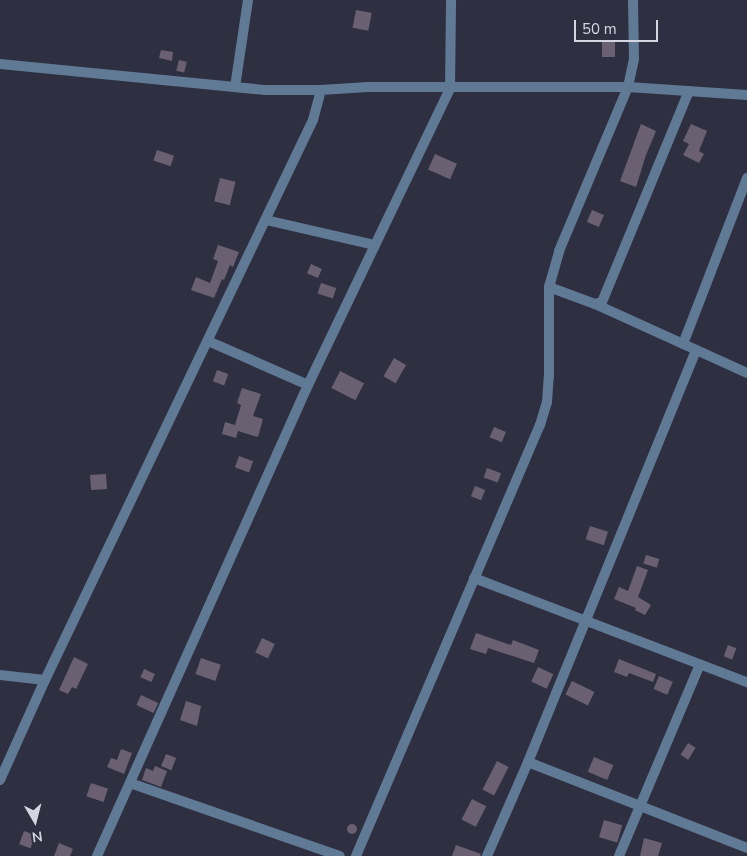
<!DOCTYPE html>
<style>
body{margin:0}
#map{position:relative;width:747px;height:856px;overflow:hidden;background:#2e3041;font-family:"Nunito Sans",sans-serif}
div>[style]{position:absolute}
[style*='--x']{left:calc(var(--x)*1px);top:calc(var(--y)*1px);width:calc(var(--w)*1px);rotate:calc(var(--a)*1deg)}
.building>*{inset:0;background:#6a6072;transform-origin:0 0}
.round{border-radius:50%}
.street>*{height:10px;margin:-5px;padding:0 5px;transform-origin:5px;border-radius:5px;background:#607994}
span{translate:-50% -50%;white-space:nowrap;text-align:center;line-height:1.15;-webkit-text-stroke:4px #2e3041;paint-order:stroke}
.north{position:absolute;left:10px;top:796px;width:50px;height:50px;-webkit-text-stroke:4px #2e3041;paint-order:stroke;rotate:172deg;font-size:14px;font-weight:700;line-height:20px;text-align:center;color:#d4d6e1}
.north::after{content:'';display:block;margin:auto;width:18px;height:22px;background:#d4d6e1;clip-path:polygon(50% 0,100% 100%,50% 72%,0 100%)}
.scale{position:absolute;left:574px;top:20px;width:84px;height:22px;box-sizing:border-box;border:2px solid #d4d6e1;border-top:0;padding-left:6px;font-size:15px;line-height:18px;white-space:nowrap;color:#d4d6e1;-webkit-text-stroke:4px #2e3041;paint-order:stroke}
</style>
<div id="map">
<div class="building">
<i style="left:356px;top:10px;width:16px;height:18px;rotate:11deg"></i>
<i style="left:602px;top:40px;width:13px;height:17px"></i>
<i style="clip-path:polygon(161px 50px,173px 52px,172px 61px,159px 58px)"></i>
<i style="left:179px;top:60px;width:8px;height:11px;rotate:14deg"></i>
<i style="clip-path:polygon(641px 124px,656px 131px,646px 155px,636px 187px,620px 181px)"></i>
<i style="clip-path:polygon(691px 124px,707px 131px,699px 151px,704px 154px,699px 163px,683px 155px,689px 144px,683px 141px)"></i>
<i style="left:157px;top:150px;width:18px;height:11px;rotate:19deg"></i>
<i style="left:435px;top:154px;width:24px;height:17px;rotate:24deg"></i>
<i style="left:220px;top:178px;width:16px;height:24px;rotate:14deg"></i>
<i style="left:592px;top:210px;width:13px;height:13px;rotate:23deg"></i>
<i style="clip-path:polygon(218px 245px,239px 252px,233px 267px,230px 265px,224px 280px,222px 279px,214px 298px,191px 290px,196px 277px,210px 283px,218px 261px,213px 259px)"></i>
<i style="left:311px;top:264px;width:12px;height:10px;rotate:24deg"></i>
<i style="left:321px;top:283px;width:16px;height:11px;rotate:18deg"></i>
<i style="left:394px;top:358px;width:14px;height:21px;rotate:30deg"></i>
<i style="left:217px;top:370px;width:12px;height:12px;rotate:20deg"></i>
<i style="left:340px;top:371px;width:27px;height:19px;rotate:27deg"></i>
<i style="clip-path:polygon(242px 388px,261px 394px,253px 416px,263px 419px,258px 437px,238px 431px,236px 438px,222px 434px,225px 422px,235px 425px,241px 405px,237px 403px)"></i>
<i style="left:494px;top:427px;width:13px;height:11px;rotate:23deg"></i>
<i style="left:239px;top:456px;width:15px;height:12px;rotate:20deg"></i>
<i style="left:487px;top:468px;width:15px;height:10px;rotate:20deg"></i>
<i style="left:106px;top:474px;width:15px;height:16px;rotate:86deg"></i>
<i style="left:475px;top:486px;width:11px;height:11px;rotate:22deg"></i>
<i style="left:590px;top:526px;width:19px;height:14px;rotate:18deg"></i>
<i style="left:646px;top:555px;width:14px;height:9px;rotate:17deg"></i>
<i style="clip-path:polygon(637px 566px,648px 570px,638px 597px,651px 605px,645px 615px,635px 610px,636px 608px,614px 599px,619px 587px,628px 591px)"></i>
<i style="clip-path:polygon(476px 633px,511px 645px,513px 640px,539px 650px,534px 663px,488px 648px,486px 654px,470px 649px)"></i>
<i style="left:262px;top:638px;width:14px;height:16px;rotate:25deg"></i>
<i style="left:728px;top:645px;width:9px;height:12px;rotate:21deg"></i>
<i style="clip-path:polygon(74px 657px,88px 664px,76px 689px,72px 687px,68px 694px,59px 690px)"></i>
<i style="left:201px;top:658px;width:21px;height:17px;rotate:19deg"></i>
<i style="clip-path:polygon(619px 659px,656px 674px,653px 682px,629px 673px,627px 677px,614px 672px)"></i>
<i style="left:538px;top:667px;width:17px;height:16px;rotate:25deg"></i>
<i style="left:144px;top:669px;width:12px;height:9px;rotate:24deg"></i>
<i style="left:659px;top:676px;width:15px;height:14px;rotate:23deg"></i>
<i style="left:572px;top:681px;width:25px;height:15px;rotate:26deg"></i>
<i style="left:141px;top:695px;width:19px;height:11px;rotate:25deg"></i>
<i style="clip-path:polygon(186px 701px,201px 706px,197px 726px,180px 720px)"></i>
<i style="left:688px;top:743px;width:9px;height:14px;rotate:32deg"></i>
<i style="clip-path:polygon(121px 749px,132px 753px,124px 774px,107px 767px,111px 758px,117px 760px)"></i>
<i style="left:166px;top:754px;width:11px;height:13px;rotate:22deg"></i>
<i style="left:594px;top:757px;width:21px;height:16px;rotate:23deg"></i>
<i style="left:497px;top:761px;width:13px;height:32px;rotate:27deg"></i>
<i style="clip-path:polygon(155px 766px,167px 771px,161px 787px,142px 780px,146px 768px,153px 771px)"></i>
<i style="left:91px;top:783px;width:18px;height:14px;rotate:19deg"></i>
<i style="left:472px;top:799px;width:16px;height:23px;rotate:27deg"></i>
<i style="left:604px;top:820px;width:19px;height:18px;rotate:16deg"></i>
<i class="round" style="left:347px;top:824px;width:10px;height:10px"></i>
<i style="left:24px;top:831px;width:12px;height:14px;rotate:20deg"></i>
<i style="clip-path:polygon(644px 838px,662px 843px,658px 856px,640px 856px)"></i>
<i style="clip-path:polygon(59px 843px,73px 849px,70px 856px,54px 856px)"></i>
<i style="clip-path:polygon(456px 845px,481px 854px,480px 856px,452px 856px)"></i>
</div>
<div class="street">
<i style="--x:0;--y:64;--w:265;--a:5.6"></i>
<i style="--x:264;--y:90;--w:57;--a:0"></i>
<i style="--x:321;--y:90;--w:47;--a:-3.7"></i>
<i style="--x:368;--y:87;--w:260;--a:0"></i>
<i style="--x:628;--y:87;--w:119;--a:3.8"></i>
<i style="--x:235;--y:87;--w:88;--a:-81.5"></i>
<i style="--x:266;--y:220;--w:112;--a:12.9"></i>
<i style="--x:549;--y:287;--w:49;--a:20.3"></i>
<i style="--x:595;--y:304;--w:167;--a:24.4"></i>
<i style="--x:595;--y:304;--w:7;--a:-16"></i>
<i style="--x:602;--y:302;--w:228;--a:-67.6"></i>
<i style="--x:208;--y:341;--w:109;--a:23.7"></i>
<i style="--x:683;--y:344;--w:178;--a:-68.9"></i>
<i style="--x:474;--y:578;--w:292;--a:20.9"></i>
<i style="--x:0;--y:675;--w:45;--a:6.3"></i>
<i style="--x:528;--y:762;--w:235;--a:21.4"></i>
<i style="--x:0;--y:780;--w:110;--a:-65.8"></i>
<i style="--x:45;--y:680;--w:621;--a:-64.43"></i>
<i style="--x:313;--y:120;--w:31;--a:-75"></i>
<i style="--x:130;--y:783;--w:222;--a:19.2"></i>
<i style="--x:97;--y:856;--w:516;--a:-65.87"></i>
<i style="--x:308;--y:385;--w:329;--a:-64.4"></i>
<i style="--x:450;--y:88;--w:88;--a:-89.3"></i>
<i style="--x:356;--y:856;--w:469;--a:-66.9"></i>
<i style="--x:540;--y:425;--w:24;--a:-73"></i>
<i style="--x:547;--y:402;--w:26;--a:-86"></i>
<i style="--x:549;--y:376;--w:89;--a:-90"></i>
<i style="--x:549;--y:287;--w:37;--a:-74"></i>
<i style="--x:559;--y:251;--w:178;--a:-67.2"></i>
<i style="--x:628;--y:87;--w:29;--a:-78"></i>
<i style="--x:634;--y:59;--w:59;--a:-91"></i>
<i style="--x:487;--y:856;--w:103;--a:-66.4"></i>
<i style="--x:528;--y:762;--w:445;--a:-67.8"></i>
<i style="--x:619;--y:856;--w:208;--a:-67.1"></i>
</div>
<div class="north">N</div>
<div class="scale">50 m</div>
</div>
